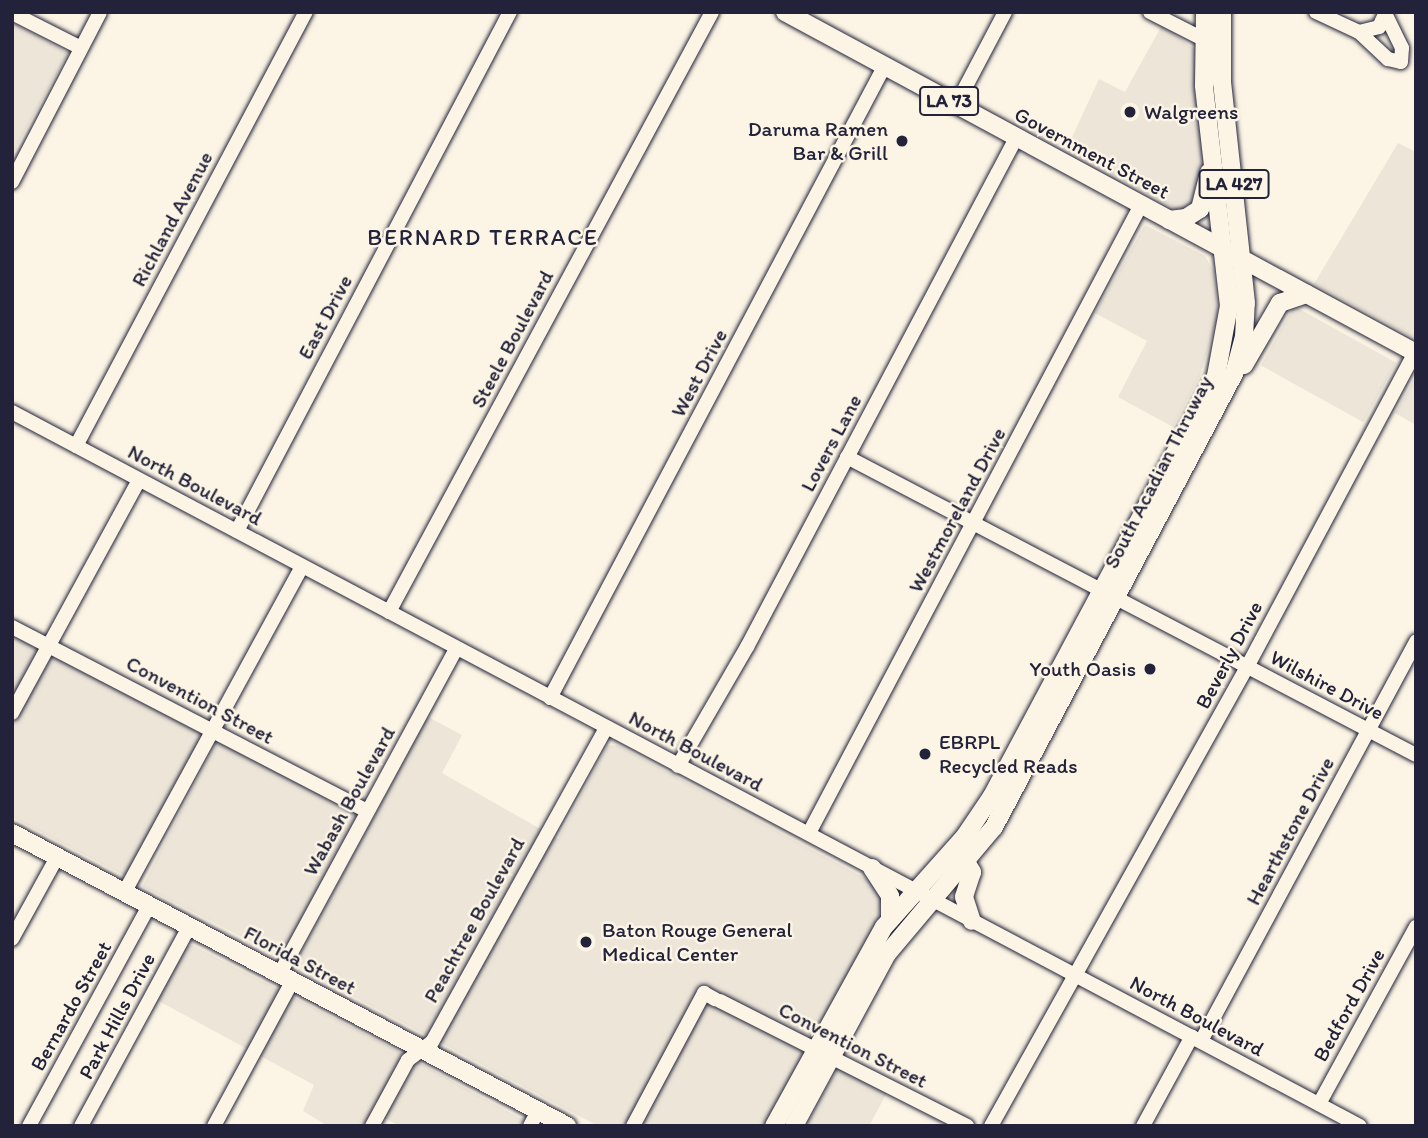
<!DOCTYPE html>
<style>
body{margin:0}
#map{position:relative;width:1428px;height:1138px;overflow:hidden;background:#fcf5e5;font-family:Itim,sans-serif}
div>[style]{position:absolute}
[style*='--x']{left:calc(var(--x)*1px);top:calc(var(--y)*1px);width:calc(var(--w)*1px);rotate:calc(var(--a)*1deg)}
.built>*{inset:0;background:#ece5d8;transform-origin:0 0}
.roads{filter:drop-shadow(0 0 2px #22223b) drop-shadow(0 0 2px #22223b)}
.minor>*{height:14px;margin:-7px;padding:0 7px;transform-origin:7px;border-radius:7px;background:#fcf5e5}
.major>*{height:18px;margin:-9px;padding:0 9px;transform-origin:9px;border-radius:9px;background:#fcf5e5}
.dots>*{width:19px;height:19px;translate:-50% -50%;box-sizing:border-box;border:4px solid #fcf5e5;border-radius:50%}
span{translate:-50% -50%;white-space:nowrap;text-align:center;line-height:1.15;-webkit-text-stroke:5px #fcf5e5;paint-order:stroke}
.shield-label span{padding:2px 5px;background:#fcf5e5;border:2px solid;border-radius:5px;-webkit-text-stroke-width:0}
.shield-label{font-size:19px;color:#22223b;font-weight:700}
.poi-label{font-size:21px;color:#22223b}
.left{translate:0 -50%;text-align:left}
.right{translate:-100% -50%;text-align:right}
.street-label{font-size:21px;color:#22223b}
.neighbourhood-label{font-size:23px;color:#22223b;letter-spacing:2px}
.frame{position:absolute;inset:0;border:14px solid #22223b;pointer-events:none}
</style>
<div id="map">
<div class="built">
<i style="clip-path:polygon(12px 22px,68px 53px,12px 155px)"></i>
<i style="clip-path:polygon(1162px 25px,1197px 51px,1204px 159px,1199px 200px,1185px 214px,1066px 150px,1099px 79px,1125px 92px)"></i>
<i style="clip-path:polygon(1398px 143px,1416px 152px,1416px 339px,1314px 284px)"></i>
<i style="clip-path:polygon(1145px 225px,1205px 256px,1214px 272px,1218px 315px,1200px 376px,1173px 427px,1118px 397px,1147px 341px,1095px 313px)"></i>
<i style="left:1294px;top:306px;width:117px;height:68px;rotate:29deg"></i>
<i style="clip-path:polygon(1416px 376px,1416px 425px,1395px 413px)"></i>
<i style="clip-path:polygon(12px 636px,38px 649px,12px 697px)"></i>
<i style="clip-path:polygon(52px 653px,204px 733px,127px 877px,12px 817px,12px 727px)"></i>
<i style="clip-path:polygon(428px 717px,462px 735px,442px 773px,558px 839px,607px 746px,617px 745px,872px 882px,882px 893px,878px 920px,767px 1126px,598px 1126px,294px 965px)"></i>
<i style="left:217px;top:740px;width:159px;height:164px;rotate:27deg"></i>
<i style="clip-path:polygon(192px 945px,398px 1051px,523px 1120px,520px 1126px,399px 1126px,385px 1118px,380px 1126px,328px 1126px,303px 1111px,314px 1085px,155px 999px,186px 947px)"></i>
<i style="clip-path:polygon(841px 1062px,890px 1087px,869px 1126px,806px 1126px)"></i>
</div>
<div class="roads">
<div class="minor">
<i style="--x:1150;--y:12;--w:59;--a:27"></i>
<i style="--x:1316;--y:12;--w:47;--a:24.9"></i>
<i style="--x:1359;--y:32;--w:21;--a:-14"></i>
<i style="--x:1379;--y:27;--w:17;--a:-65"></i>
<i style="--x:12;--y:13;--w:77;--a:26.9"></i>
<i style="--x:1359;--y:32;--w:40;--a:43"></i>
<i style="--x:1388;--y:59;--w:13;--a:13"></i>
<i style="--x:1401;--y:62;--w:14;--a:-86"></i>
<i style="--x:1402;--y:48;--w:39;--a:-116"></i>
<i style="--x:956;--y:105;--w:105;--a:-62.2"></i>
<i style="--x:12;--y:182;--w:191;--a:-62.6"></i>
<i style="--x:12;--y:412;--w:1525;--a:27.91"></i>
<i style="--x:76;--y:446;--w:491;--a:-62.1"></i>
<i style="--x:847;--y:457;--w:642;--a:27.64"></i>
<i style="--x:237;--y:531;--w:586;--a:-62.26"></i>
<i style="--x:389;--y:612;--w:681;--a:-61.7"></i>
<i style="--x:12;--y:627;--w:400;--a:27.4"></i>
<i style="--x:550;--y:698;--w:714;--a:-62.11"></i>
<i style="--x:12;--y:713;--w:265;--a:-61.4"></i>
<i style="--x:678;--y:766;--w:138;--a:-59.9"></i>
<i style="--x:747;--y:647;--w:576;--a:-62.14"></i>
<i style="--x:809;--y:833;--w:710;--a:-62.14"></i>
<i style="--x:124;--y:893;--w:371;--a:-61.4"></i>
<i style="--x:12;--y:939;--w:94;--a:-61.2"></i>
<i style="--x:279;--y:975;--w:371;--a:-61.5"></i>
<i style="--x:720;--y:1001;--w:277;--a:26.8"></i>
<i style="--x:1201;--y:1041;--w:454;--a:-61.7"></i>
<i style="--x:1319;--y:1104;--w:202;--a:-61.3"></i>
<i style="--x:29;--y:1126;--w:251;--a:-61.4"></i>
<i style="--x:81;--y:1126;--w:226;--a:-61.5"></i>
<i style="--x:214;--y:1126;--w:164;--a:-61.6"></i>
<i style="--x:372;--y:1126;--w:75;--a:-61.4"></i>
<i style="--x:408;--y:1060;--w:30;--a:-37"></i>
<i style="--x:432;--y:1042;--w:359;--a:-61"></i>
<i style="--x:530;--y:1126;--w:17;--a:-62"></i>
<i style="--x:633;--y:1126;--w:151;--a:-61.9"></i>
<i style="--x:704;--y:993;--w:13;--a:29"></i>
<i style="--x:991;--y:1126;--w:526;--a:-60.85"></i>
<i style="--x:1247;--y:667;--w:356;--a:-61.9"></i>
<i style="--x:1143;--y:1126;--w:102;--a:-61.4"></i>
</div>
<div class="major">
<i style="--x:785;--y:12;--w:717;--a:28.39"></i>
<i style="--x:1169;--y:220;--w:17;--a:-7"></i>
<i style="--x:1186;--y:218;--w:17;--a:-33"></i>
<i style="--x:1200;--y:209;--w:38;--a:-76"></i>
<i style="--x:1244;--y:365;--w:72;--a:-59.9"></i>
<i style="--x:1280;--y:303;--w:28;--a:-19"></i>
<i style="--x:12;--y:833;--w:628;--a:27.83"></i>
<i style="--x:966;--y:862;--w:12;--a:59"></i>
<i style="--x:972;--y:872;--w:26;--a:108"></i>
<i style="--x:964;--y:897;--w:25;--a:72"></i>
<i style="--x:872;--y:868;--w:33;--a:57"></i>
<i style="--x:890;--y:896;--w:24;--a:90"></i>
<i style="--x:774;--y:1126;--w:227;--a:-61.1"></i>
<i style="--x:884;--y:927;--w:122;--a:-48.3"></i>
<i style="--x:965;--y:836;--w:48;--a:-56"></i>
<i style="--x:992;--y:796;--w:476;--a:-61.9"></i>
<i style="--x:1216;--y:376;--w:71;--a:-79.5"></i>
<i style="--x:1229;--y:306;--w:222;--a:-96.5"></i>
<i style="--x:1204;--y:85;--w:73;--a:-89.2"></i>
<i style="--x:794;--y:1126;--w:196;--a:-61.6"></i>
<i style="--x:887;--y:954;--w:166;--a:-49.9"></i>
<i style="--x:994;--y:827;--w:513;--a:-62.09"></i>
<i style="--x:1234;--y:374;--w:38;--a:-75"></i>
<i style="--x:1244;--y:337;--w:34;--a:-87"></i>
<i style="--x:1246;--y:303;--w:221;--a:-96.2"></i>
<i style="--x:1222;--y:83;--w:71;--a:-90"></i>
</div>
</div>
<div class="dots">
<i style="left:1130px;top:112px;background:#22223b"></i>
<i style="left:902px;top:141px;background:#22223b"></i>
<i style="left:1150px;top:669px;background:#22223b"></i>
<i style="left:925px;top:754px;background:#22223b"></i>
<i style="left:586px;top:942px;background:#22223b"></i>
</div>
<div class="shield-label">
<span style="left:949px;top:101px">LA 73</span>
<span style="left:1234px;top:184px">LA 427</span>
</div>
<div class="poi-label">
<span class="left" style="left:1144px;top:112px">Walgreens</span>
<span class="right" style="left:888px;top:141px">Daruma Ramen<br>Bar &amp; Grill</span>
<span class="right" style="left:1136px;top:669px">Youth Oasis</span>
<span class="left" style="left:939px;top:754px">EBRPL<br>Recycled Reads</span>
<span class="left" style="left:602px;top:942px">Baton Rouge General<br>Medical Center</span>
</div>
<div class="street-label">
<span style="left:1092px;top:153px;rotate:28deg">Government Street</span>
<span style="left:172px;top:219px;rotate:-62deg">Richland Avenue</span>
<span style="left:325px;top:317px;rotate:-62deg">East Drive</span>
<span style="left:512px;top:339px;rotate:-62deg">Steele Boulevard</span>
<span style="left:699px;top:373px;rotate:-62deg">West Drive</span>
<span style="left:831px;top:443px;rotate:-62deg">Lovers Lane</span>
<span style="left:1158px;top:472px;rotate:-63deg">South Acadian Thruway</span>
<span style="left:195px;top:485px;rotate:28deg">North Boulevard</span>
<span style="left:957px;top:510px;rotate:-62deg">Westmoreland Drive</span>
<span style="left:1229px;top:655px;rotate:-62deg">Beverly Drive</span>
<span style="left:1327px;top:685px;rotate:28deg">Wilshire Drive</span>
<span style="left:200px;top:700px;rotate:28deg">Convention Street</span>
<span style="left:696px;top:751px;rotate:28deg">North Boulevard</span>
<span style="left:349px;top:801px;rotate:-61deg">Wabash Boulevard</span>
<span style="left:1290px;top:831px;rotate:-62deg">Hearthstone Drive</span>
<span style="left:474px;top:920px;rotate:-61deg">Peachtree Boulevard</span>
<span style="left:300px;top:960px;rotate:28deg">Florida Street</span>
<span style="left:1349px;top:1005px;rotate:-61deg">Bedford Drive</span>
<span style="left:71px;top:1006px;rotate:-61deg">Bernardo Street</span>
<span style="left:117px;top:1016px;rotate:-62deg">Park Hills Drive</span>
<span style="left:1197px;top:1016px;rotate:28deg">North Boulevard</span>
<span style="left:853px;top:1045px;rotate:27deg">Convention Street</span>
</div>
<div class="neighbourhood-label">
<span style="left:483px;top:237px">BERNARD TERRACE</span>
</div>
<div class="frame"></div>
</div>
